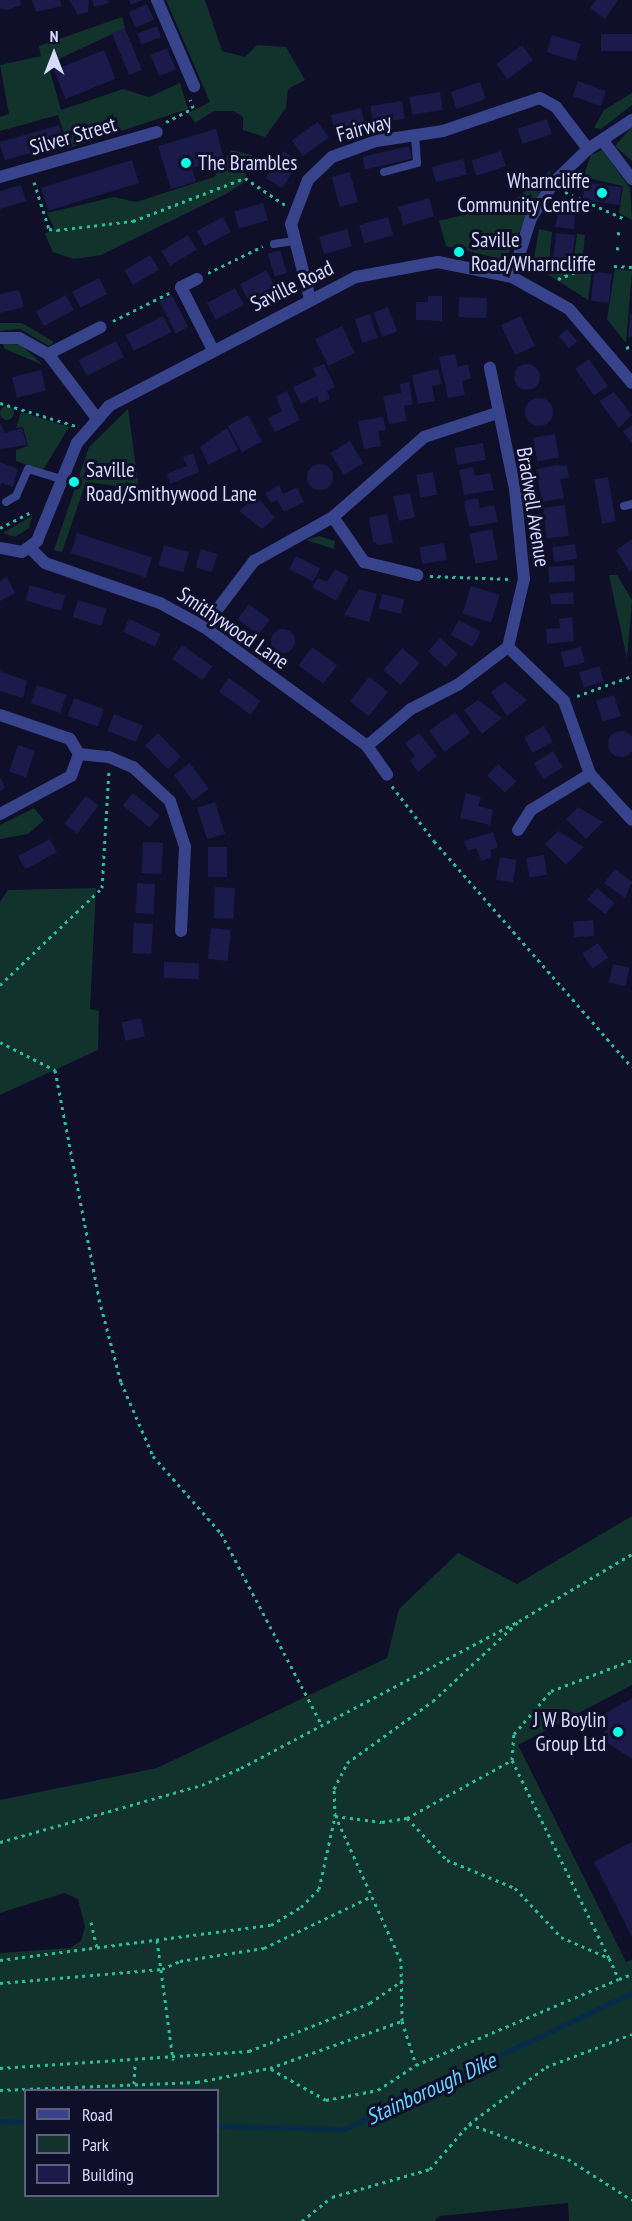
<!DOCTYPE html>
<style>
body{margin:0}
#map{position:relative;width:632px;height:2221px;overflow:hidden;background:#0f0f29;font-family:"PT Sans Narrow",sans-serif}
div>[style]{position:absolute}
[style*='--x']{left:calc(var(--x)*1px);top:calc(var(--y)*1px);width:calc(var(--w)*1px);rotate:calc(var(--a)*1deg)}
.green>*{inset:0;background:#11332c}
.round{border-radius:50%}
.stream>*{height:4.5px;margin:-2.25px;padding:0 2.25px;transform-origin:2.25px;border-radius:2.25px;background:#072c49}
.building>*{inset:0;background:#1a1a4b;transform-origin:0 0}
.path>*{height:3px;margin-top:-1.5px;transform-origin:0;background:repeating-linear-gradient(90deg,#29c19a 0 3px,transparent 0 7.5px)}
.lane>*{height:8px;margin:-4px;padding:0 4px;transform-origin:4px;border-radius:4px;background:#37448b}
.street>*{height:12px;margin:-6px;padding:0 6px;transform-origin:6px;border-radius:6px;background:#37448b}
.dots>*{width:16px;height:16px;translate:-50% -50%;box-sizing:border-box;border:3px solid #0f0f29;border-radius:50%}
span{translate:-50% -50%;white-space:nowrap;text-align:center;line-height:1.15;-webkit-text-stroke:6px #0f0f29;paint-order:stroke}
.street-label{font-size:21px;color:#d7daff}
.poi-label{font-size:21px;color:#d7daff}
.left{translate:0 -50%;text-align:left}
.right{translate:-100% -50%;text-align:right}
.water-label{font-size:22px;color:#65d5ff;font-style:italic}
.legend{position:absolute;left:24px;top:2089px;width:195px;height:108px;box-sizing:border-box;background:#0f0f29;border:2px solid #5f607f;margin:0;padding:8px 10px;list-style:none;font-size:18px;color:#d7daff}
.legend li{display:flex;align-items:center;gap:12px;height:30px}
.legend b{width:30px;border:2px solid #5f607f}
.north{position:absolute;left:24px;top:24px;width:60px;height:60px;-webkit-text-stroke:4px #0f0f29;paint-order:stroke;rotate:0deg;font-size:16px;font-weight:700;line-height:24px;text-align:center;color:#d7daff}
.north::after{content:'';display:block;margin:auto;width:21px;height:27px;background:#d7daff;clip-path:polygon(50% 0,100% 100%,50% 72%,0 100%)}
</style>
<div id="map">
<div class="green">
<i style="clip-path:polygon(166px 0,205px 0,222px 51px,245px 57px,257px 45px,286px 47px,305px 80px,288px 89px,286px 108px,265px 137px,243px 130px,243px 117px,234px 111px,214px 111px,195px 123px,188px 113px,210px 102px)"></i>
<i style="clip-path:polygon(122px 17px,125px 28px,48px 64px,61px 110px,123px 89px,149px 97px,180px 83px,188px 109px,69px 148px,58px 115px,0 131px,0 117px,9px 114px,0 65px,41px 56px,39px 46px)"></i>
<i style="clip-path:polygon(632px 93px,632px 105px,601px 129px,594px 128px,604px 110px)"></i>
<i style="clip-path:polygon(632px 127px,632px 161px,615px 146px)"></i>
<i style="clip-path:polygon(231px 150px,252px 155px,243px 183px,226px 194px,101px 255px,74px 259px,53px 252px,45px 234px,54px 228px,47px 213px,114px 197px,136px 202px,214px 177px)"></i>
<i style="clip-path:polygon(602px 150px,630px 188px,632px 220px,619px 213px,623px 186px,583px 177px,591px 155px)"></i>
<i style="clip-path:polygon(551px 170px,505px 260px,446px 246px,439px 221px,511px 203px)"></i>
<i style="clip-path:polygon(539px 229px,552px 232px,549px 264px,573px 267px,577px 234px,585px 235px,582px 265px,592px 271px,588px 300px,533px 265px)"></i>
<i style="clip-path:polygon(615px 269px,632px 271px,626px 343px,607px 319px)"></i>
<i style="clip-path:polygon(0 323px,22px 323px,54px 342px,49px 346px,20px 329px,0 331px)"></i>
<i style="clip-path:polygon(2px 343px,21px 345px,43px 365px,5px 349px)"></i>
<i class="round" style="left:0;top:406px;width:14px;height:14px"></i>
<i style="clip-path:polygon(128px 409px,139px 489px,86px 482px,62px 552px,54px 550px,89px 447px)"></i>
<i style="clip-path:polygon(21px 412px,69px 427px,43px 470px,16px 461px,16px 450px,28px 446px,23px 427px,16px 428px)"></i>
<i style="clip-path:polygon(32px 516px,29px 528px,15px 537px,3px 533px)"></i>
<i style="clip-path:polygon(319px 536px,335px 541px,334px 549px,306px 540px)"></i>
<i style="clip-path:polygon(609px 575px,617px 575px,632px 600px,627px 659px)"></i>
<i style="clip-path:polygon(34px 808px,44px 820px,28px 834px,0 839px,0 825px)"></i>
<i style="clip-path:polygon(96px 888px,90px 1009px,99px 1011px,98px 1050px,0 1095px,0 902px,8px 890px)"></i>
<i style="clip-path:polygon(evenodd,632px 1516px,632px 1685px,518px 1745px,626px 1962px,632px 1960px,632px 2221px,569px 2221px,568px 2203px,440px 2216px,434px 2221px,0 2221px,0 1953px,70px 1948px,81px 1941px,85px 1927px,78px 1899px,64px 1893px,0 1913px,0 1800px,157px 1768px,387px 1658px,399px 1609px,458px 1553px,517px 1584px,632px 1516px,218px 2090px,218px 2196px,26px 2196px,26px 2090px,218px 2090px)"></i>
</div>
<div class="stream">
<i style="--x:0;--y:2121;--w:26;--a:2"></i>
<i style="--x:218;--y:2126;--w:127;--a:1.4"></i>
<i style="--x:345;--y:2129;--w:318;--a:-25.4"></i>
</div>
<div class="building">
<i style="clip-path:polygon(0 0,20px 0,21px 5px,7px 10px,0 8px)"></i>
<i style="clip-path:polygon(32px 0,60px 0,62px 6px,36px 12px)"></i>
<i style="clip-path:polygon(69px 0,89px 0,88px 12px,78px 15px)"></i>
<i style="clip-path:polygon(92px 0,108px 0,109px 3px,94px 7px)"></i>
<i style="clip-path:polygon(129px 0,143px 0,131px 5px)"></i>
<i style="clip-path:polygon(596px 0,618px 0,605px 19px,590px 8px)"></i>
<i style="left:147px;top:4px;width:17px;height:20px;rotate:66deg"></i>
<i style="left:157px;top:26px;width:12px;height:21px;rotate:70deg"></i>
<i style="left:125px;top:28px;width:45px;height:14px;rotate:68deg"></i>
<i style="left:632px;top:34px;width:17px;height:31px;rotate:90deg"></i>
<i style="left:552px;top:35px;width:30px;height:18px;rotate:17deg"></i>
<i style="left:522px;top:45px;width:19px;height:32px;rotate:54deg"></i>
<i style="left:167px;top:48px;width:23px;height:18px;rotate:67deg"></i>
<i style="left:104px;top:50px;width:31px;height:54px;rotate:68deg"></i>
<i style="left:578px;top:81px;width:30px;height:16px;rotate:20deg"></i>
<i style="left:480px;top:82px;width:18px;height:31px;rotate:71deg"></i>
<i style="left:440px;top:92px;width:18px;height:31px;rotate:81deg"></i>
<i style="left:402px;top:101px;width:18px;height:32px;rotate:81deg"></i>
<i style="left:361px;top:108px;width:17px;height:31px;rotate:77deg"></i>
<i style="left:547px;top:119px;width:16px;height:31px;rotate:72deg"></i>
<i style="left:318px;top:122px;width:19px;height:32px;rotate:55deg"></i>
<i style="left:59px;top:125px;width:19px;height:62px;rotate:74deg"></i>
<i style="clip-path:polygon(216px 129px,224px 159px,192px 168px,196px 182px,171px 189px,158px 146px)"></i>
<i style="left:409px;top:146px;width:13px;height:48px;rotate:77deg"></i>
<i style="left:283px;top:151px;width:19px;height:32px;rotate:32deg"></i>
<i style="left:501px;top:151px;width:16px;height:31px;rotate:72deg"></i>
<i style="left:463px;top:159px;width:16px;height:32px;rotate:76deg"></i>
<i style="left:132px;top:160px;width:24px;height:95px;rotate:73deg"></i>
<i style="left:350px;top:172px;width:31px;height:19px;rotate:75deg"></i>
<i style="left:585px;top:182px;width:37px;height:18px;rotate:8deg"></i>
<i style="clip-path:polygon(21px 185px,26px 201px,0 209px,0 191px)"></i>
<i style="left:429px;top:198px;width:19px;height:32px;rotate:74deg"></i>
<i style="clip-path:polygon(561px 202px,588px 205px,587px 215px,575px 214px,574px 229px,555px 227px)"></i>
<i style="left:263px;top:203px;width:18px;height:30px;rotate:74deg"></i>
<i style="left:223px;top:217px;width:17px;height:30px;rotate:62deg"></i>
<i style="left:388px;top:217px;width:19px;height:30px;rotate:74deg"></i>
<i style="left:347px;top:229px;width:18px;height:29px;rotate:74deg"></i>
<i style="left:556px;top:233px;width:19px;height:30px;rotate:6deg"></i>
<i style="left:188px;top:235px;width:17px;height:31px;rotate:59deg"></i>
<i style="left:280px;top:250px;width:24px;height:13px;rotate:73deg"></i>
<i style="left:150px;top:255px;width:17px;height:30px;rotate:59deg"></i>
<i style="left:266px;top:270px;width:18px;height:30px;rotate:61deg"></i>
<i style="left:594px;top:272px;width:18px;height:29px;rotate:6deg"></i>
<i style="left:99px;top:278px;width:18px;height:30px;rotate:63deg"></i>
<i style="left:235px;top:288px;width:19px;height:32px;rotate:62deg"></i>
<i style="clip-path:polygon(19px 290px,24px 307px,0 313px,0 294px)"></i>
<i style="left:66px;top:295px;width:17px;height:34px;rotate:62deg"></i>
<i style="left:172px;top:295px;width:36px;height:14px;rotate:63deg"></i>
<i style="clip-path:polygon(428px 296px,442px 296px,442px 321px,416px 320px,416px 302px,428px 302px)"></i>
<i style="left:459px;top:297px;width:28px;height:20px;rotate:2deg"></i>
<i style="left:388px;top:307px;width:26px;height:16px;rotate:69deg"></i>
<i style="left:370px;top:314px;width:25px;height:16px;rotate:72deg"></i>
<i style="clip-path:polygon(630px 314px,632px 314px,632px 337px,628px 337px)"></i>
<i style="left:163px;top:316px;width:18px;height:42px;rotate:63deg"></i>
<i style="left:521px;top:316px;width:33px;height:22px;rotate:65deg"></i>
<i style="left:342px;top:326px;width:30px;height:30px;rotate:64deg"></i>
<i style="left:567px;top:329px;width:16px;height:11px;rotate:50deg"></i>
<i style="left:116px;top:341px;width:18px;height:42px;rotate:63deg"></i>
<i style="clip-path:polygon(455px 354px,458px 367px,468px 364px,471px 379px,462px 381px,465px 395px,448px 398px,439px 357px)"></i>
<i style="left:589px;top:359px;width:33px;height:17px;rotate:55deg"></i>
<i style="clip-path:polygon(324px 364px,335px 387px,327px 391px,330px 399px,320px 403px,317px 396px,301px 404px,293px 387px,317px 376px,313px 368px)"></i>
<i class="round" style="left:514px;top:364px;width:26px;height:26px"></i>
<i style="clip-path:polygon(438px 369px,442px 384px,432px 386px,435px 401px,418px 404px,412px 375px)"></i>
<i style="left:41px;top:370px;width:21px;height:30px;rotate:76deg"></i>
<i style="clip-path:polygon(409px 382px,413px 404px,404px 406px,407px 421px,389px 424px,383px 396px,401px 393px,400px 384px)"></i>
<i style="clip-path:polygon(287px 391px,300px 420px,275px 432px,268px 418px,282px 411px,276px 397px)"></i>
<i style="clip-path:polygon(614px 392px,632px 415px,619px 428px,599px 401px)"></i>
<i class="round" style="left:525px;top:398px;width:28px;height:28px"></i>
<i style="left:248px;top:415px;width:30px;height:23px;rotate:62deg"></i>
<i style="clip-path:polygon(383px 417px,386px 430px,378px 431px,381px 446px,364px 449px,358px 421px)"></i>
<i style="clip-path:polygon(0 422px,5px 433px,22px 428px,27px 445px,0 449px)"></i>
<i style="clip-path:polygon(632px 425px,632px 444px,623px 431px)"></i>
<i style="clip-path:polygon(227px 428px,238px 450px,208px 465px,200px 447px)"></i>
<i style="left:555px;top:434px;width:24px;height:22px;rotate:81deg"></i>
<i style="left:350px;top:441px;width:26px;height:23px;rotate:59deg"></i>
<i style="left:483px;top:443px;width:17px;height:29px;rotate:80deg"></i>
<i style="clip-path:polygon(193px 453px,199px 472px,170px 484px,167px 474px,187px 466px,183px 457px)"></i>
<i style="clip-path:polygon(0 462px,18px 469px,13px 487px,2px 483px,0 487px)"></i>
<i class="round" style="left:307px;top:464px;width:26px;height:26px"></i>
<i style="clip-path:polygon(557px 465px,567px 466px,569px 478px,560px 479px,564px 498px,542px 502px,536px 469px)"></i>
<i style="clip-path:polygon(473px 467px,475px 476px,490px 473px,494px 490px,464px 495px,459px 470px)"></i>
<i style="left:433px;top:472px;width:23px;height:17px;rotate:80deg"></i>
<i style="left:608px;top:477px;width:45px;height:14px;rotate:80deg"></i>
<i style="clip-path:polygon(279px 485px,283px 494px,297px 487px,304px 502px,284px 512px,277px 500px,271px 503px,265px 493px)"></i>
<i style="left:410px;top:493px;width:25px;height:17px;rotate:78deg"></i>
<i style="clip-path:polygon(257px 496px,275px 518px,262px 529px,239px 511px)"></i>
<i style="clip-path:polygon(478px 498px,480px 508px,494px 505px,498px 522px,469px 527px,464px 501px)"></i>
<i style="left:565px;top:505px;width:31px;height:22px;rotate:83deg"></i>
<i style="clip-path:polygon(387px 514px,393px 543px,378px 545px,373px 541px,369px 517px)"></i>
<i style="left:492px;top:529px;width:31px;height:23px;rotate:79deg"></i>
<i style="left:77px;top:533px;width:79px;height:21px;rotate:18deg"></i>
<i style="clip-path:polygon(632px 539px,632px 570px,630px 572px,616px 550px)"></i>
<i style="left:444px;top:543px;width:17px;height:25px;rotate:80deg"></i>
<i style="left:575px;top:544px;width:15px;height:23px;rotate:82deg"></i>
<i style="left:164px;top:545px;width:26px;height:21px;rotate:16deg"></i>
<i style="left:201px;top:549px;width:17px;height:19px;rotate:17deg"></i>
<i style="left:296px;top:556px;width:27px;height:15px;rotate:27deg"></i>
<i style="left:574px;top:565px;width:16px;height:26px;rotate:86deg"></i>
<i style="clip-path:polygon(335px 569px,349px 577px,336px 601px,312px 587px,318px 578px,327px 582px)"></i>
<i style="clip-path:polygon(7px 577px,15px 593px,0 601px,0 581px)"></i>
<i style="left:30px;top:585px;width:37px;height:16px;rotate:17deg"></i>
<i style="left:471px;top:586px;width:30px;height:29px;rotate:17deg"></i>
<i style="clip-path:polygon(359px 589px,377px 594px,369px 622px,344px 615px)"></i>
<i style="clip-path:polygon(573px 592px,574px 604px,551px 604px,550px 594px)"></i>
<i style="left:382px;top:594px;width:23px;height:15px;rotate:13deg"></i>
<i style="left:78px;top:600px;width:30px;height:18px;rotate:17deg"></i>
<i style="left:249px;top:604px;width:26px;height:19px;rotate:37deg"></i>
<i style="clip-path:polygon(572px 617px,574px 641px,547px 644px,546px 629px,560px 628px,559px 619px)"></i>
<i style="left:129px;top:619px;width:35px;height:14px;rotate:25deg"></i>
<i style="left:459px;top:620px;width:25px;height:17px;rotate:29deg"></i>
<i class="round" style="left:271px;top:629px;width:24px;height:24px"></i>
<i style="left:440px;top:638px;width:24px;height:18px;rotate:42deg"></i>
<i style="left:182px;top:645px;width:37px;height:17px;rotate:35deg"></i>
<i style="left:312px;top:647px;width:31px;height:23px;rotate:36deg"></i>
<i style="left:581px;top:647px;width:16px;height:21px;rotate:76deg"></i>
<i style="left:402px;top:648px;width:23px;height:29px;rotate:40deg"></i>
<i style="left:599px;top:666px;width:16px;height:21px;rotate:72deg"></i>
<i style="clip-path:polygon(0 671px,27px 681px,23px 698px,0 691px)"></i>
<i style="left:369px;top:677px;width:24px;height:31px;rotate:38deg"></i>
<i style="left:229px;top:678px;width:39px;height:17px;rotate:36deg"></i>
<i style="clip-path:polygon(505px 682px,527px 700px,507px 716px,491px 692px)"></i>
<i style="left:37px;top:685px;width:31px;height:19px;rotate:19deg"></i>
<i style="left:614px;top:695px;width:22px;height:19px;rotate:72deg"></i>
<i style="left:74px;top:698px;width:32px;height:19px;rotate:20deg"></i>
<i style="clip-path:polygon(478px 700px,502px 718px,482px 734px,464px 710px)"></i>
<i style="left:455px;top:712px;width:26px;height:32px;rotate:54deg"></i>
<i style="left:114px;top:714px;width:31px;height:18px;rotate:22deg"></i>
<i style="left:544px;top:726px;width:18px;height:23px;rotate:61deg"></i>
<i class="round" style="left:608px;top:731px;width:26px;height:26px"></i>
<i style="left:158px;top:733px;width:33px;height:18px;rotate:46deg"></i>
<i style="clip-path:polygon(419px 733px,437px 756px,418px 772px,410px 761px,415px 756px,405px 743px)"></i>
<i style="left:18px;top:745px;width:18px;height:28px;rotate:19deg"></i>
<i style="left:553px;top:751px;width:19px;height:23px;rotate:58deg"></i>
<i style="left:190px;top:763px;width:32px;height:20px;rotate:54deg"></i>
<i style="left:498px;top:764px;width:25px;height:16px;rotate:43deg"></i>
<i style="clip-path:polygon(0 777px,5px 788px,0 791px)"></i>
<i style="left:133px;top:793px;width:35px;height:16px;rotate:40deg"></i>
<i style="clip-path:polygon(466px 793px,481px 797px,478px 806px,493px 810px,490px 825px,460px 818px)"></i>
<i style="left:86px;top:796px;width:16px;height:35px;rotate:38deg"></i>
<i style="left:215px;top:802px;width:33px;height:19px;rotate:72deg"></i>
<i style="clip-path:polygon(578px 807px,603px 822px,586px 839px,566px 819px)"></i>
<i style="clip-path:polygon(558px 831px,584px 847px,566px 865px,545px 844px)"></i>
<i style="clip-path:polygon(493px 832px,498px 847px,490px 850px,492px 857px,481px 861px,476px 848px,468px 851px,464px 841px)"></i>
<i style="left:50px;top:839px;width:15px;height:36px;rotate:62deg"></i>
<i style="left:143px;top:842px;width:20px;height:31px;rotate:3deg"></i>
<i style="left:208px;top:847px;width:19px;height:30px"></i>
<i style="left:544px;top:855px;width:20px;height:18px;rotate:81deg"></i>
<i style="left:500px;top:857px;width:17px;height:23px;rotate:10deg"></i>
<i style="clip-path:polygon(615px 869px,632px 882px,625px 898px,604px 883px)"></i>
<i style="left:137px;top:883px;width:18px;height:30px;rotate:3deg"></i>
<i style="left:215px;top:887px;width:20px;height:31px;rotate:3deg"></i>
<i style="left:597px;top:888px;width:23px;height:15px;rotate:40deg"></i>
<i style="left:593px;top:920px;width:16px;height:20px;rotate:86deg"></i>
<i style="left:134px;top:923px;width:19px;height:30px;rotate:3deg"></i>
<i style="left:211px;top:928px;width:20px;height:31px;rotate:6deg"></i>
<i style="left:598px;top:943px;width:18px;height:19px;rotate:56deg"></i>
<i style="left:164px;top:962px;width:35px;height:16px;rotate:2deg"></i>
<i style="left:613px;top:964px;width:17px;height:19px;rotate:13deg"></i>
<i style="left:141px;top:1018px;width:19px;height:20px;rotate:78deg"></i>
<i style="clip-path:polygon(632px 1698px,632px 1759px,600px 1738px,608px 1726px,597px 1718px)"></i>
<i style="clip-path:polygon(632px 1842px,632px 1937px,594px 1862px)"></i>
</div>
<div class="path">
<i style="--x:166;--y:122;--w:30;--a:-27"></i>
<i style="--x:193;--y:108;--w:9;--a:-108"></i>
<i style="--x:34;--y:182;--w:49;--a:72.3"></i>
<i style="--x:49;--y:229;--w:8;--a:7"></i>
<i style="--x:57;--y:230;--w:77;--a:-6.8"></i>
<i style="--x:133;--y:221;--w:120;--a:-21"></i>
<i style="--x:245;--y:178;--w:48;--a:34"></i>
<i style="--x:565;--y:192;--w:66;--a:24.2"></i>
<i style="--x:617;--y:233;--w:6;--a:9"></i>
<i style="--x:616;--y:248;--w:5;--a:11"></i>
<i style="--x:614;--y:266;--w:18;--a:3"></i>
<i style="--x:208;--y:273;--w:61;--a:-26.1"></i>
<i style="--x:558;--y:279;--w:35;--a:-22"></i>
<i style="--x:113;--y:321;--w:63;--a:-26.6"></i>
<i style="--x:626;--y:348;--w:6;--a:-18"></i>
<i style="--x:0;--y:403;--w:79;--a:16.8"></i>
<i style="--x:0;--y:528;--w:37;--a:-27"></i>
<i style="--x:430;--y:576;--w:80;--a:2.1"></i>
<i style="--x:577;--y:696;--w:59;--a:-20"></i>
<i style="--x:392;--y:786;--w:69;--a:52.6"></i>
<i style="--x:434;--y:841;--w:300;--a:48.8"></i>
<i style="--x:0;--y:985;--w:141;--a:-43.6"></i>
<i style="--x:102;--y:888;--w:117;--a:-86.6"></i>
<i style="--x:0;--y:1042;--w:62;--a:27"></i>
<i style="--x:55;--y:1070;--w:233;--a:79.1"></i>
<i style="--x:99;--y:1299;--w:86;--a:75.2"></i>
<i style="--x:121;--y:1382;--w:81;--a:66.6"></i>
<i style="--x:153;--y:1456;--w:103;--a:48.6"></i>
<i style="--x:221;--y:1533;--w:217;--a:62.3"></i>
<i style="--x:512;--y:1760;--w:220;--a:63.9"></i>
<i style="--x:335;--y:1816;--w:47;--a:7.3"></i>
<i style="--x:382;--y:1822;--w:25;--a:-9"></i>
<i style="--x:407;--y:1818;--w:58;--a:46.4"></i>
<i style="--x:447;--y:1860;--w:74;--a:22.4"></i>
<i style="--x:515;--y:1888;--w:67;--a:46.8"></i>
<i style="--x:561;--y:1937;--w:52;--a:23.6"></i>
<i style="--x:609;--y:1958;--w:23;--a:65"></i>
<i style="--x:619;--y:1979;--w:14;--a:-21"></i>
<i style="--x:407;--y:1818;--w:120;--a:-28.9"></i>
<i style="--x:512;--y:1760;--w:26;--a:-86"></i>
<i style="--x:514;--y:1734;--w:57;--a:-49.3"></i>
<i style="--x:551;--y:1691;--w:87;--a:-20.9"></i>
<i style="--x:0;--y:1842;--w:210;--a:-15.8"></i>
<i style="--x:202;--y:1785;--w:43;--a:-23.6"></i>
<i style="--x:241;--y:1768;--w:314;--a:-27.9"></i>
<i style="--x:519;--y:1621;--w:131;--a:-30.7"></i>
<i style="--x:91;--y:1922;--w:27;--a:77"></i>
<i style="--x:157;--y:1940;--w:121;--a:82.4"></i>
<i style="--x:0;--y:1960;--w:273;--a:-7.4"></i>
<i style="--x:271;--y:1925;--w:35;--a:-31"></i>
<i style="--x:301;--y:1907;--w:25;--a:-45"></i>
<i style="--x:319;--y:1889;--w:75;--a:-77.6"></i>
<i style="--x:335;--y:1816;--w:27;--a:-92"></i>
<i style="--x:334;--y:1789;--w:29;--a:-63"></i>
<i style="--x:347;--y:1763;--w:106;--a:-35.8"></i>
<i style="--x:433;--y:1701;--w:116;--a:-42.9"></i>
<i style="--x:0;--y:1983;--w:163;--a:-4.9"></i>
<i style="--x:162;--y:1969;--w:20;--a:-24"></i>
<i style="--x:180;--y:1961;--w:85;--a:-8.8"></i>
<i style="--x:264;--y:1948;--w:118;--a:-25.7"></i>
<i style="--x:402;--y:2021;--w:46;--a:72.3"></i>
<i style="--x:0;--y:2068;--w:250;--a:-3.9"></i>
<i style="--x:249;--y:2051;--w:130;--a:-21.6"></i>
<i style="--x:370;--y:2003;--w:40;--a:-34.9"></i>
<i style="--x:271;--y:2069;--w:63;--a:29.4"></i>
<i style="--x:326;--y:2100;--w:53;--a:-10.9"></i>
<i style="--x:378;--y:2090;--w:45;--a:-33.3"></i>
<i style="--x:416;--y:2065;--w:220;--a:-23"></i>
<i style="--x:134;--y:2084;--w:22;--a:-87"></i>
<i style="--x:0;--y:2090;--w:197;--a:-2.3"></i>
<i style="--x:197;--y:2082;--w:74;--a:-10.9"></i>
<i style="--x:270;--y:2068;--w:140;--a:-19.6"></i>
<i style="--x:402;--y:2021;--w:60;--a:-91"></i>
<i style="--x:401;--y:1961;--w:158;--a:-114.3"></i>
<i style="--x:469;--y:2124;--w:105;--a:19.5"></i>
<i style="--x:568;--y:2159;--w:76;--a:32.6"></i>
<i style="--x:302;--y:2221;--w:38;--a:-39"></i>
<i style="--x:332;--y:2197;--w:102;--a:-15.9"></i>
<i style="--x:430;--y:2169;--w:60;--a:-49.1"></i>
<i style="--x:469;--y:2124;--w:96;--a:-36.5"></i>
<i style="--x:546;--y:2067;--w:92;--a:-21"></i>
</div>
<div class="lane">
<i style="--x:384;--y:172;--w:34;--a:-15"></i>
<i style="--x:417;--y:163;--w:27;--a:-94"></i>
<i style="--x:274;--y:244;--w:18;--a:-9"></i>
<i style="--x:6;--y:502;--w:12;--a:-31"></i>
<i style="--x:16;--y:496;--w:30;--a:-66"></i>
<i style="--x:28;--y:469;--w:34;--a:17"></i>
<i style="--x:624;--y:506;--w:8;--a:-14"></i>
</div>
<div class="street">
<i style="--x:157;--y:0;--w:94;--a:66.7"></i>
<i style="--x:603;--y:141;--w:48;--a:52.7"></i>
<i style="--x:0;--y:177;--w:163;--a:-16"></i>
<i style="--x:512;--y:277;--w:62;--a:-72.1"></i>
<i style="--x:531;--y:218;--w:43;--a:-57.4"></i>
<i style="--x:554;--y:182;--w:47;--a:-44.1"></i>
<i style="--x:588;--y:149;--w:53;--a:-33.4"></i>
<i style="--x:197;--y:279;--w:18;--a:153"></i>
<i style="--x:181;--y:287;--w:68;--a:63.1"></i>
<i style="--x:310;--y:299;--w:77;--a:-104.2"></i>
<i style="--x:291;--y:224;--w:47;--a:-68.9"></i>
<i style="--x:308;--y:180;--w:33;--a:-44"></i>
<i style="--x:332;--y:157;--w:47;--a:-20"></i>
<i style="--x:376;--y:141;--w:68;--a:-8.5"></i>
<i style="--x:443;--y:131;--w:102;--a:-18.8"></i>
<i style="--x:540;--y:98;--w:18;--a:29"></i>
<i style="--x:556;--y:107;--w:53;--a:52.7"></i>
<i style="--x:0;--y:338;--w:19;--a:0"></i>
<i style="--x:19;--y:338;--w:33;--a:29"></i>
<i style="--x:48;--y:354;--w:79;--a:52.7"></i>
<i style="--x:48;--y:354;--w:59;--a:-27"></i>
<i style="--x:333;--y:517;--w:55;--a:55.4"></i>
<i style="--x:364;--y:562;--w:55;--a:13.8"></i>
<i style="--x:0;--y:548;--w:22;--a:10"></i>
<i style="--x:22;--y:552;--w:19;--a:-36"></i>
<i style="--x:37;--y:541;--w:106;--a:-67.8"></i>
<i style="--x:77;--y:443;--w:49;--a:-49.1"></i>
<i style="--x:109;--y:406;--w:279;--a:-27.6"></i>
<i style="--x:356;--y:277;--w:83;--a:-10.4"></i>
<i style="--x:438;--y:262;--w:76;--a:11.5"></i>
<i style="--x:512;--y:277;--w:65;--a:29.3"></i>
<i style="--x:569;--y:309;--w:97;--a:49.6"></i>
<i style="--x:30;--y:548;--w:21;--a:45"></i>
<i style="--x:45;--y:563;--w:122;--a:19.2"></i>
<i style="--x:160;--y:603;--w:50;--a:28.6"></i>
<i style="--x:204;--y:627;--w:202;--a:36.1"></i>
<i style="--x:367;--y:746;--w:35;--a:55"></i>
<i style="--x:204;--y:627;--w:83;--a:-52.9"></i>
<i style="--x:254;--y:561;--w:90;--a:-29.1"></i>
<i style="--x:333;--y:517;--w:121;--a:-41.3"></i>
<i style="--x:424;--y:437;--w:77;--a:-18.2"></i>
<i style="--x:508;--y:647;--w:78;--a:44"></i>
<i style="--x:564;--y:701;--w:77;--a:70.4"></i>
<i style="--x:590;--y:774;--w:62;--a:47.6"></i>
<i style="--x:0;--y:715;--w:74;--a:18.9"></i>
<i style="--x:70;--y:739;--w:17;--a:59"></i>
<i style="--x:79;--y:754;--w:23;--a:110"></i>
<i style="--x:71;--y:776;--w:81;--a:151.8"></i>
<i style="--x:367;--y:746;--w:57;--a:-40.1"></i>
<i style="--x:411;--y:709;--w:54;--a:-27.5"></i>
<i style="--x:459;--y:684;--w:61;--a:-37.1"></i>
<i style="--x:508;--y:647;--w:70;--a:-76.8"></i>
<i style="--x:524;--y:579;--w:90;--a:-95.7"></i>
<i style="--x:515;--y:489;--w:124;--a:-101.7"></i>
<i style="--x:79;--y:754;--w:30;--a:6"></i>
<i style="--x:109;--y:757;--w:26;--a:23"></i>
<i style="--x:133;--y:767;--w:50;--a:42.6"></i>
<i style="--x:170;--y:801;--w:48;--a:71.9"></i>
<i style="--x:185;--y:847;--w:84;--a:92.7"></i>
<i style="--x:518;--y:830;--w:24;--a:-57"></i>
<i style="--x:531;--y:810;--w:69;--a:-31.4"></i>
</div>
<div class="dots">
<i style="left:186px;top:163px;background:#03ffe8"></i>
<i style="left:602px;top:193px;background:#03ffe8"></i>
<i style="left:459px;top:252px;background:#03ffe8"></i>
<i style="left:74px;top:482px;background:#03ffe8"></i>
<i style="left:618px;top:1732px;background:#03ffe8"></i>
</div>
<div class="street-label">
<span style="left:364px;top:128px;rotate:-15deg">Fairway</span>
<span style="left:73px;top:136px;rotate:-16deg">Silver Street</span>
<span style="left:292px;top:286px;rotate:-26deg">Saville Road</span>
<span style="left:533px;top:507px;rotate:81deg">Bradwell Avenue</span>
<span style="left:233px;top:628px;rotate:34deg">Smithywood Lane</span>
</div>
<div class="poi-label">
<span class="left" style="left:198px;top:163px">The Brambles</span>
<span class="right" style="left:590px;top:193px">Wharncliffe<br>Community Centre</span>
<span class="left" style="left:471px;top:252px">Saville<br>Road/Wharncliffe</span>
<span class="left" style="left:86px;top:482px">Saville<br>Road/Smithywood Lane</span>
<span class="right" style="left:606px;top:1732px">J W Boylin<br>Group Ltd</span>
</div>
<div class="water-label">
<span style="left:431px;top:2089px;rotate:-25deg">Stainborough Dike</span>
</div>
<ul class="legend">
<li><b style="height:8px;background:#37448b"></b>Road</li>
<li><b style="height:16px;background:#11332c"></b>Park</li>
<li><b style="height:16px;background:#1a1a4b"></b>Building</li>
</ul>
<div class="north">N</div>
</div>
